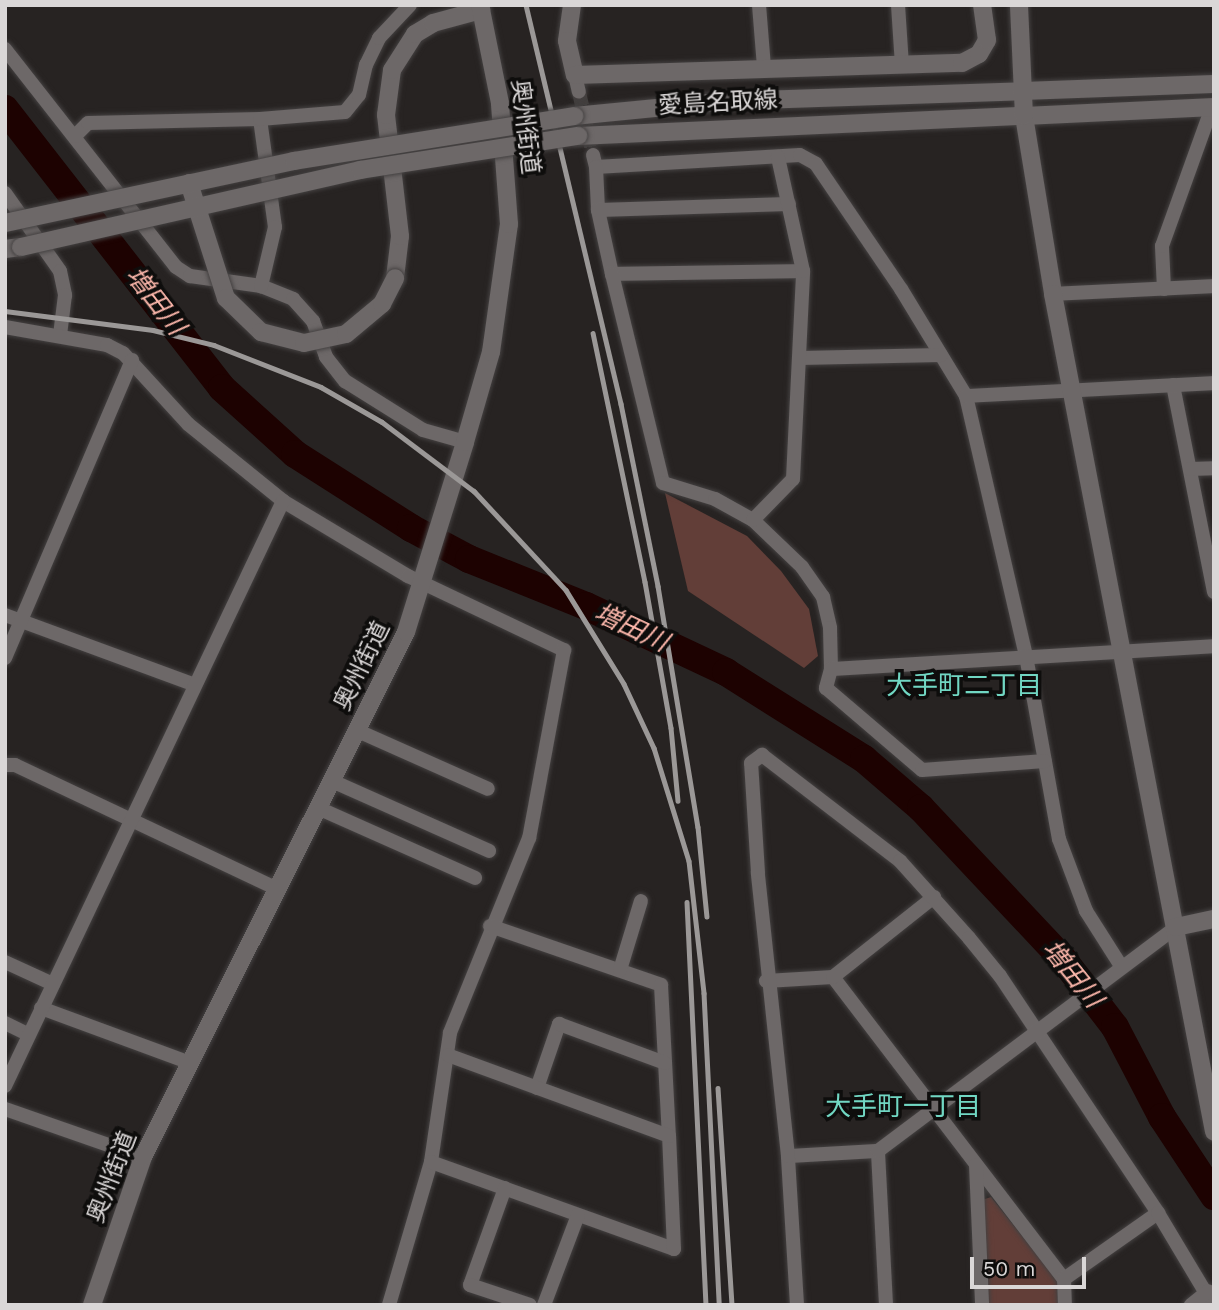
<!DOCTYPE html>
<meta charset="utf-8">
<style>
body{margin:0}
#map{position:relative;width:1219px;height:1310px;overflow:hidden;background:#272322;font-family:"Work Sans","Noto Sans JP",sans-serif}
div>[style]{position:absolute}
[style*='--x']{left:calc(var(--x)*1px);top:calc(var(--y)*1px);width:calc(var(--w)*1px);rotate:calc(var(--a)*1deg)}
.green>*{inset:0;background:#623e38}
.river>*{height:28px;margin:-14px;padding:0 14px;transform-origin:14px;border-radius:14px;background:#1d0201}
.minor-tunnel>*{height:14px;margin-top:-7px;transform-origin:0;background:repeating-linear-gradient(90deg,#423e3d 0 14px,transparent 0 21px)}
.roads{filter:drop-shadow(0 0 2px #444141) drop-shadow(0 0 2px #444141)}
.minor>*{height:14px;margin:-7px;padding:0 7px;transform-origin:7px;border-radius:7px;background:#6d6868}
.tertiary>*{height:18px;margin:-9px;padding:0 9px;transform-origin:9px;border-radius:9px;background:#6d6868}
.secondary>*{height:18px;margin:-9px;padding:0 9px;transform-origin:9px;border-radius:9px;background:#6d6868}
.rail>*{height:4.5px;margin:-2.25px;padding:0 2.25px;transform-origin:2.25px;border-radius:2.25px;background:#9b9897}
.bridges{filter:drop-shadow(0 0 2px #444141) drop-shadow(0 0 2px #444141)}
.secondary-bridge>*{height:18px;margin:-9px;padding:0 9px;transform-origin:9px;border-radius:9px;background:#6d6868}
span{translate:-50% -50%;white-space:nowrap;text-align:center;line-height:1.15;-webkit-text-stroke:7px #0e0d0c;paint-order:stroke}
.street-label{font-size:24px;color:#dad7d7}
.water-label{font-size:26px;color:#fbb6aa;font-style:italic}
.neighbourhood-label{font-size:26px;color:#71d7c3}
.frame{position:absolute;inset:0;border:7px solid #dad7d7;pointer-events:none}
.scale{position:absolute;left:970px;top:1257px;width:116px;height:32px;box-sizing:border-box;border:4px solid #dad7d7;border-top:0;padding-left:9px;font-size:21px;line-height:24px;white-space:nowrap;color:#dad7d7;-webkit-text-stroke:5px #0e0d0c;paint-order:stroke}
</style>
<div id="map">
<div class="green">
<i style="clip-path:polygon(665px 493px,747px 536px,781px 571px,809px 609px,818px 656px,804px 668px,688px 591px)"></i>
<i style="clip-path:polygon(991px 1197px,1057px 1280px,1058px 1305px,988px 1305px,982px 1200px)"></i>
</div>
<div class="river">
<i style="--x:5;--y:109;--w:353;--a:52.1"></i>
<i style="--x:222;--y:388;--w:98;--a:42.1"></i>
<i style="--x:295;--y:454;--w:138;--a:32.5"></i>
<i style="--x:411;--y:528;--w:66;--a:28.1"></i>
<i style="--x:469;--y:559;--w:126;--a:21.9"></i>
<i style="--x:586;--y:606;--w:155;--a:25.2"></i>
<i style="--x:726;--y:672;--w:163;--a:32.2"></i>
<i style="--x:864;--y:759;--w:75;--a:40.7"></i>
<i style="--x:921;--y:808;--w:206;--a:46.8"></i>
<i style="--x:1062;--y:958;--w:87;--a:52.5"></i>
<i style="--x:1115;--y:1027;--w:102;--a:62.4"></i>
<i style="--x:1162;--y:1117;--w:95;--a:56.6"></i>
</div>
<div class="minor-tunnel">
<i style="--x:579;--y:92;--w:65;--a:77.5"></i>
</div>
<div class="roads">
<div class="minor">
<i style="--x:759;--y:5;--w:62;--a:85.4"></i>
<i style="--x:898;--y:5;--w:61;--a:86.2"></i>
<i style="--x:5;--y:49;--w:277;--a:51.9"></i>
<i style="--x:176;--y:267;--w:17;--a:33"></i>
<i style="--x:190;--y:276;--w:72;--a:8"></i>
<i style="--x:261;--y:286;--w:35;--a:22"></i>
<i style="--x:293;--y:299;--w:30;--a:48"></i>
<i style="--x:313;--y:321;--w:38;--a:70"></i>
<i style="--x:326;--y:357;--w:31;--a:52"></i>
<i style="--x:345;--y:381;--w:92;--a:32.1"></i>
<i style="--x:423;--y:430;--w:44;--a:15.9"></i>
<i style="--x:575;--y:75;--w:17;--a:77"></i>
<i style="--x:260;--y:119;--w:109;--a:82.1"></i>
<i style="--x:275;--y:227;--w:61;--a:103.3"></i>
<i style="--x:75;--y:136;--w:18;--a:-45"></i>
<i style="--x:88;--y:123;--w:172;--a:-1.3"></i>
<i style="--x:260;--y:119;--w:85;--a:-4.7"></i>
<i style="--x:345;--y:112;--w:22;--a:-51"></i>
<i style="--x:359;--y:95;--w:31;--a:-77"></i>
<i style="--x:366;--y:65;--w:30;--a:-64"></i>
<i style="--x:379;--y:38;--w:45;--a:-46.8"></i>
<i style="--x:593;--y:155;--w:12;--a:76"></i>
<i style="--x:596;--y:167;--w:204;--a:-3.4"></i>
<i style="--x:800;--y:155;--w:18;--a:29"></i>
<i style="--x:816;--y:164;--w:151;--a:55.8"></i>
<i style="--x:901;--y:289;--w:125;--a:58.7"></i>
<i style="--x:966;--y:396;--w:267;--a:77"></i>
<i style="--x:1026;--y:656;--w:186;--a:79.8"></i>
<i style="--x:1059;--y:839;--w:77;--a:69.4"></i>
<i style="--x:1086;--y:911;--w:65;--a:57.5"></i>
<i style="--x:596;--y:167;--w:43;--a:87.3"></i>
<i style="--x:598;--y:210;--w:66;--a:77.7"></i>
<i style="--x:5;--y:193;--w:95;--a:54.8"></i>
<i style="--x:60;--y:271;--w:25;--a:78"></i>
<i style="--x:65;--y:295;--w:40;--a:97.1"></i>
<i style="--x:598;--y:210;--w:191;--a:-1.8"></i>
<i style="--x:803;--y:271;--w:191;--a:179.1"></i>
<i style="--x:612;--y:274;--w:215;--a:76.3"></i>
<i style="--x:663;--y:483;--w:54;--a:17.1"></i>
<i style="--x:715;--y:499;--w:43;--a:28.9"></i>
<i style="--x:753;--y:520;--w:68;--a:43.8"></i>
<i style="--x:802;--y:567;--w:37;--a:55"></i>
<i style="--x:823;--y:597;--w:32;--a:77"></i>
<i style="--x:830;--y:628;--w:41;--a:88.6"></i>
<i style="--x:831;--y:669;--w:20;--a:105"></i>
<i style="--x:826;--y:688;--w:126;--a:40.5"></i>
<i style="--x:922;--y:770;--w:123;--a:-4.2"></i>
<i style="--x:1164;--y:289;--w:43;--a:-92.7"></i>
<i style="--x:1162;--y:246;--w:148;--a:-70.2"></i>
<i style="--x:1053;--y:294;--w:161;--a:-2.8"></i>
<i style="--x:5;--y:327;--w:104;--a:10"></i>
<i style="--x:107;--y:345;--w:18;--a:27"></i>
<i style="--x:123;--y:353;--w:96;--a:47.5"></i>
<i style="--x:188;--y:424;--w:122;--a:39"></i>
<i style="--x:283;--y:501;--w:146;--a:31"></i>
<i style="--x:408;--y:576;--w:173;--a:25.4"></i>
<i style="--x:564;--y:650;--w:191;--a:100.5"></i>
<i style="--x:529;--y:838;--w:210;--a:112.1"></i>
<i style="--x:450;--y:1033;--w:130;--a:98.4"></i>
<i style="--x:431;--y:1162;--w:149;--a:106.4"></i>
<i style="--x:800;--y:358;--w:141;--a:-1.2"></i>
<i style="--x:1173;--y:385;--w:211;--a:78.8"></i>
<i style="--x:966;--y:396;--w:248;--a:-3"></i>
<i style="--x:1190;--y:469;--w:24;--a:-2"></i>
<i style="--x:753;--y:520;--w:57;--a:-45.7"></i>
<i style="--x:793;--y:479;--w:208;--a:-87.2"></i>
<i style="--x:803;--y:271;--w:117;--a:-102.4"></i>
<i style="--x:5;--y:615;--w:202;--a:20.2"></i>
<i style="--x:5;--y:658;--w:324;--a:-66.9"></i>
<i style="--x:831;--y:669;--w:384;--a:-3.4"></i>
<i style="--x:358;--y:731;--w:142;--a:24"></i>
<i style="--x:5;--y:765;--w:10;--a:0"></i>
<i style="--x:15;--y:765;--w:290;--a:25.3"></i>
<i style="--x:332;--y:781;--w:172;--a:24"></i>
<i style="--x:318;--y:808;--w:172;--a:24"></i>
<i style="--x:490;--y:926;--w:181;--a:19"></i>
<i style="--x:661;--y:985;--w:151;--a:87"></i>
<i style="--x:5;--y:962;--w:53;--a:24.6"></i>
<i style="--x:620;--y:970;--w:72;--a:-73.1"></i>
<i style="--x:833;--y:977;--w:380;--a:52.6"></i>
<i style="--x:1064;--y:1279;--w:26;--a:88"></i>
<i style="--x:766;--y:981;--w:67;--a:-3.4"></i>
<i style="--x:833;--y:977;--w:129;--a:-38.4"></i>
<i style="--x:41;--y:1008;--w:157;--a:20.2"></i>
<i style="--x:5;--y:1023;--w:25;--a:26"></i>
<i style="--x:5;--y:1086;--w:648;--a:-64.58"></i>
<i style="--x:537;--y:1088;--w:68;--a:-71"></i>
<i style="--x:559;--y:1024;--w:113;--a:20.2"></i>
<i style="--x:5;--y:1109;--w:146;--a:19.2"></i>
<i style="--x:788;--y:1156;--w:90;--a:-3.2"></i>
<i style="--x:431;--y:1162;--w:258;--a:19.7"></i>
<i style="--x:674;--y:1249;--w:113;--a:-92.5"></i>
<i style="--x:669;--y:1136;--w:235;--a:-159.9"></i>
<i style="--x:976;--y:1165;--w:140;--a:87.5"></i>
<i style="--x:505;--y:1188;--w:103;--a:109.8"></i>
<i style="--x:470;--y:1285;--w:63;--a:18.4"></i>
<i style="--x:1064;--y:1279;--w:115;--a:-35.1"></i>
<i style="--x:544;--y:1305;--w:96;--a:-69.3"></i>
<i style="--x:797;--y:1305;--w:149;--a:-93.5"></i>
<i style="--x:788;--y:1156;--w:285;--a:-96.1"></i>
<i style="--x:758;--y:873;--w:110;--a:-93.6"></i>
<i style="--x:751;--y:763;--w:14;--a:-36"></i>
<i style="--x:762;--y:755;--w:174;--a:37.5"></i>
<i style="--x:900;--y:861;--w:103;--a:48.1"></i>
<i style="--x:969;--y:938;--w:49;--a:50.8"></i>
<i style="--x:1000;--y:976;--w:285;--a:56.3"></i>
<i style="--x:1158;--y:1213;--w:107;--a:59.1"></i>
<i style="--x:886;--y:1305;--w:154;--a:-93"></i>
<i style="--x:878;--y:1151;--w:373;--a:-36.9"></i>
<i style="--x:1191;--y:1305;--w:22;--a:-39"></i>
</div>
<div class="tertiary">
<i style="--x:572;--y:5;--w:36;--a:98"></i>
<i style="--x:567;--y:41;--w:35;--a:77"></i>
<i style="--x:575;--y:75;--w:387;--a:-1.8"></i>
<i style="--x:962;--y:63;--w:19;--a:-28"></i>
<i style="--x:979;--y:54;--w:16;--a:-60"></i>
<i style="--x:987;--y:40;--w:35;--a:-98"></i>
<i style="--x:1023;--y:91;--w:191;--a:-2.1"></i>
<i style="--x:1214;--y:107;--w:190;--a:177.3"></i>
<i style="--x:1024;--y:116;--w:180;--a:80.7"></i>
<i style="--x:1053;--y:294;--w:853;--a:79.12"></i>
<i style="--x:1176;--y:927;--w:39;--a:-12"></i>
</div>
<div class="secondary">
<i style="--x:574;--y:116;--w:155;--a:-5.6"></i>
<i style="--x:728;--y:101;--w:295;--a:-1.9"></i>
<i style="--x:578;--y:136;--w:446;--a:-2.6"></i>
<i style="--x:1024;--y:116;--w:111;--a:-92.6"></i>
<i style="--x:5;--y:249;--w:16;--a:-7"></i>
<i style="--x:395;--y:278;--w:42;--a:-83.2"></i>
<i style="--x:400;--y:236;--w:122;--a:-96.6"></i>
<i style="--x:386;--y:115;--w:45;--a:-82.4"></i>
<i style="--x:392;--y:70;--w:43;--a:-57.4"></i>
<i style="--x:415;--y:34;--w:21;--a:-31"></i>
<i style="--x:433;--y:23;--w:50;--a:-15.2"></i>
<i style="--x:92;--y:1305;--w:157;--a:-71"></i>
<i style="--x:143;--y:1157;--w:587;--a:-63.39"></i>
<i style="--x:406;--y:632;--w:199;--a:-72.7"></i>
<i style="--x:465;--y:442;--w:94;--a:-73.9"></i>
<i style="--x:491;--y:352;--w:129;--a:-82"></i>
<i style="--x:509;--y:224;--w:121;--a:-94.3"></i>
<i style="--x:500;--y:103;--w:100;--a:-101.5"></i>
</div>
</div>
<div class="rail">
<i style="--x:526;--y:5;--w:410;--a:76.6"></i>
<i style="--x:621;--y:404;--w:186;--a:78.5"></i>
<i style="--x:658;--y:586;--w:244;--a:80.6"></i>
<i style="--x:698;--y:827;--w:90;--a:84.3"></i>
<i style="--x:5;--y:311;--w:149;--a:7.3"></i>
<i style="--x:153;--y:330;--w:63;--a:13.8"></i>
<i style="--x:214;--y:345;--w:115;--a:21.4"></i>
<i style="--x:321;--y:387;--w:70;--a:29.8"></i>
<i style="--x:382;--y:422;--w:115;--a:36.9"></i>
<i style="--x:474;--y:491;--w:135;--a:47.1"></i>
<i style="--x:566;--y:590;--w:110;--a:58.3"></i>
<i style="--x:624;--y:684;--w:71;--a:64.9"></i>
<i style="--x:654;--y:748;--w:118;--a:72.8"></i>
<i style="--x:689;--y:861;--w:133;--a:83.5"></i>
<i style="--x:704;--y:993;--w:312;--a:87.2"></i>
<i style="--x:593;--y:333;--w:254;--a:78.2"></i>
<i style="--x:645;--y:582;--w:148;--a:79.9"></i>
<i style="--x:671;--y:728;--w:73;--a:84.5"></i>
<i style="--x:687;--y:902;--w:403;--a:87.3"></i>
<i style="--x:718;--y:1088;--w:217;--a:86.3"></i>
</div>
<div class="bridges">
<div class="secondary-bridge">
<i style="--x:189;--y:183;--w:121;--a:72.2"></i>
<i style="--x:226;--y:298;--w:49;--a:44.2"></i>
<i style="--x:261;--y:332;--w:44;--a:14.3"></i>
<i style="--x:304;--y:343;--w:43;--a:-12.1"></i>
<i style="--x:346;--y:334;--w:47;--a:-39.8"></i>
<i style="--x:382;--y:304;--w:29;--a:-63"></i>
<i style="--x:5;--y:223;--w:296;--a:-12.1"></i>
<i style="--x:294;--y:161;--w:284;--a:-9.1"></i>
<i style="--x:21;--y:247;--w:348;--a:-12.8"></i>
<i style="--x:360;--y:170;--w:221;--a:-8.9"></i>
</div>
</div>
<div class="street-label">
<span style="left:718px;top:103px;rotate:-3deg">愛島名取線</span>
<span style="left:525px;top:127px;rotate:83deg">奥州街道</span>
<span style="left:362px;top:666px;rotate:-64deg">奥州街道</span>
<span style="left:112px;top:1177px;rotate:-69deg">奥州街道</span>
</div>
<div class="water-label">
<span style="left:155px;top:301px;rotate:52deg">増田川</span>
<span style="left:631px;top:628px;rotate:25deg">増田川</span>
<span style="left:1072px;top:974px;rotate:51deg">増田川</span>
</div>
<div class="neighbourhood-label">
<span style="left:964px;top:686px">大手町二丁目</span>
<span style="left:903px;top:1107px">大手町一丁目</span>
</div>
<div class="frame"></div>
<div class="scale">50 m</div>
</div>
